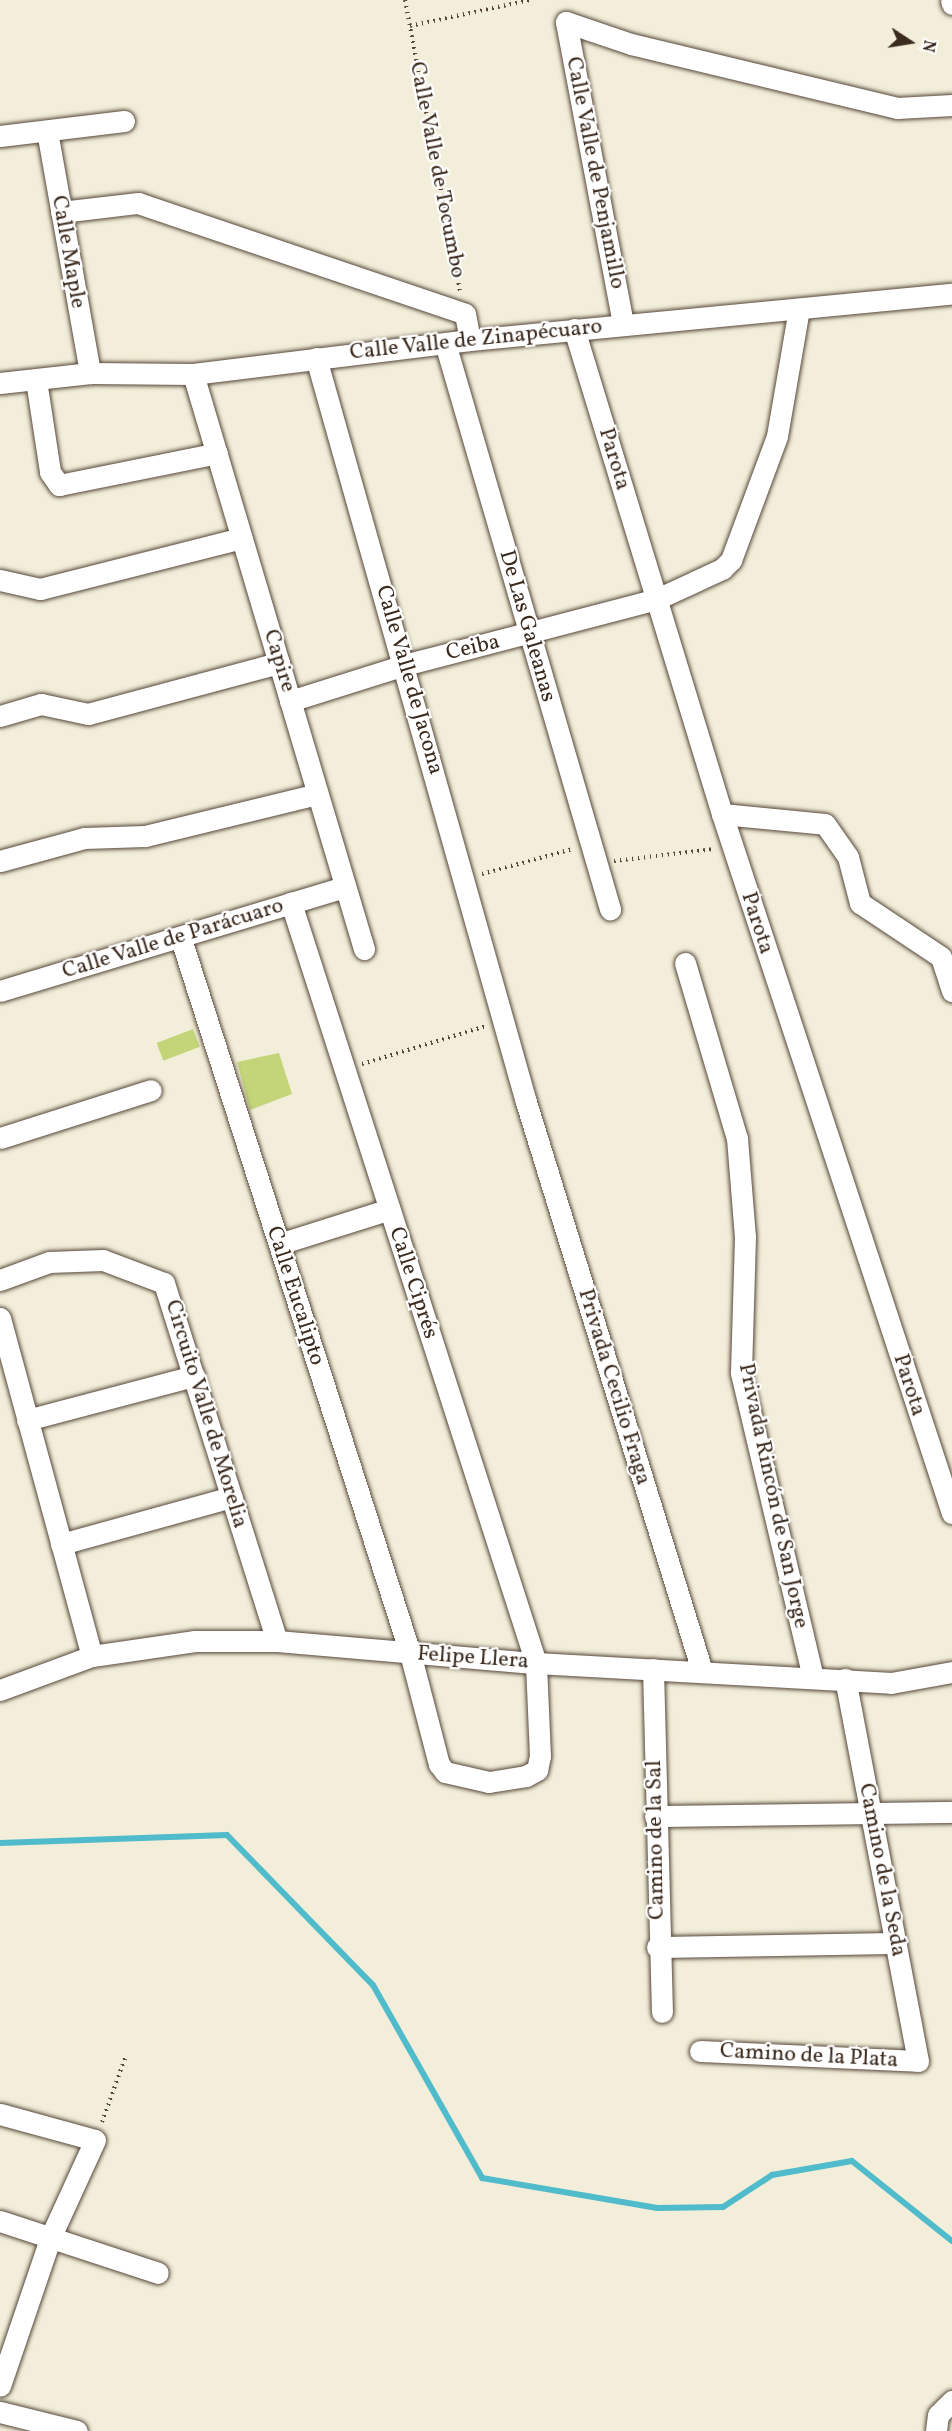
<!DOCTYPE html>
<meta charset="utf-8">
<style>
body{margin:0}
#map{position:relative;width:952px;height:2431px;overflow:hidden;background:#f2eed9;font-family:Vollkorn,serif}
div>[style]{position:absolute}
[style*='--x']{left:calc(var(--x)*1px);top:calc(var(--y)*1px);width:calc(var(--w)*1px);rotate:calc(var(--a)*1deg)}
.green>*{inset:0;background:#c3d578;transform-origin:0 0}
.stream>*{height:6px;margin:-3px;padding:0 3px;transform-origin:3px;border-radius:3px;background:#50bbcb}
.path>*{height:4px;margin-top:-2px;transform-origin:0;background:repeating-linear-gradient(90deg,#56473a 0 1.5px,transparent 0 6px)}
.roads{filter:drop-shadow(0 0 2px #56473a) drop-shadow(0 0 2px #56473a)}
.minor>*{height:21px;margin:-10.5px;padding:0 10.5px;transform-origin:10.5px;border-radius:10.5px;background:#fff}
span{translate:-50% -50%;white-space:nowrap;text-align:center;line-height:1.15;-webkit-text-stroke:4.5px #fff;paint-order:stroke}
.street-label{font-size:22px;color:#3b2a1e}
.north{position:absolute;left:880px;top:12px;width:60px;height:60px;-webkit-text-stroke:4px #fff;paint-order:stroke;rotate:102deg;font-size:16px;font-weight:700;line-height:24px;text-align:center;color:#3b2a1e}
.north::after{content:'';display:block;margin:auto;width:21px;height:27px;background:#3b2a1e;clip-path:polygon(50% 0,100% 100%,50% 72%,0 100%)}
</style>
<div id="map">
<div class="green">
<i style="left:193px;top:1029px;width:19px;height:39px;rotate:69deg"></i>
<i style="clip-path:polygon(279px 1053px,292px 1094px,250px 1110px,237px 1062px)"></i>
</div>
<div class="stream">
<i style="--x:0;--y:1843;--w:227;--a:-2"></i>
<i style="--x:227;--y:1835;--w:209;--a:45.8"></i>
<i style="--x:373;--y:1985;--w:222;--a:60.5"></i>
<i style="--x:482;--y:2178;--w:178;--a:9.7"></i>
<i style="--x:657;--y:2208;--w:66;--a:-0.9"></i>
<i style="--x:723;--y:2207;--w:59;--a:-33.1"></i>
<i style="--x:772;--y:2175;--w:81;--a:-9.9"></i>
<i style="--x:852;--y:2161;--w:128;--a:38.7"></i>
</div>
<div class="path">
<i style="--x:405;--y:0;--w:296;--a:79.3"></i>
<i style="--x:410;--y:26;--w:123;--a:-12.2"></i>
<i style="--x:614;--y:861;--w:101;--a:-6.8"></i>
<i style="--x:482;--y:874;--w:94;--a:-15.4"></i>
<i style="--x:362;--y:1064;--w:130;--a:-17"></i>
<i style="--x:102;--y:2122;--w:68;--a:-70.2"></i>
</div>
<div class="roads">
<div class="minor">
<i style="--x:951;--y:0;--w:4;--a:76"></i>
<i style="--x:566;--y:22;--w:69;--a:18.7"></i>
<i style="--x:631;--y:44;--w:274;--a:13.5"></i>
<i style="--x:897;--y:108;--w:55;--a:-3.1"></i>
<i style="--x:566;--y:22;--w:308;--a:79.3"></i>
<i style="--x:47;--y:131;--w:246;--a:79.9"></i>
<i style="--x:0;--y:136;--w:125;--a:-6.9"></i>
<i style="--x:61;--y:212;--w:78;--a:-6.7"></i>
<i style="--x:138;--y:203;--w:345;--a:18.7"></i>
<i style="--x:465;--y:314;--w:26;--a:79"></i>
<i style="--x:574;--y:329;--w:507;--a:73.03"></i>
<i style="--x:722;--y:814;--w:736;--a:71.79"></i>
<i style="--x:445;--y:343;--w:590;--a:73.75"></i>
<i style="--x:316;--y:358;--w:773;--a:74.24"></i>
<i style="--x:526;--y:1102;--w:596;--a:72.81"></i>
<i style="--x:193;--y:374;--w:600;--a:73.44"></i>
<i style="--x:36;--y:380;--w:93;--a:81.3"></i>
<i style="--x:50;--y:472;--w:16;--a:55"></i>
<i style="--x:59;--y:485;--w:161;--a:-11.4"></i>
<i style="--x:0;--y:383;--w:91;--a:-6.3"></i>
<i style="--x:90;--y:373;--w:103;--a:0.6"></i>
<i style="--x:193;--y:374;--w:279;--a:-7"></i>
<i style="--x:470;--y:340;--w:484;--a:-5.5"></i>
<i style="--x:0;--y:580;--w:41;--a:12.7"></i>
<i style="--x:40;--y:589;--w:208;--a:-14.2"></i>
<i style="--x:290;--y:701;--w:120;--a:-17.5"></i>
<i style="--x:404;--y:665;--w:261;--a:-14.6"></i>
<i style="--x:657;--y:599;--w:72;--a:-24.8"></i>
<i style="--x:722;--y:569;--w:13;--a:-45"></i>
<i style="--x:731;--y:560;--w:132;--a:-69.6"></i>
<i style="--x:777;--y:436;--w:129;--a:-80.2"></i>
<i style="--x:0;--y:716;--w:43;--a:-16.3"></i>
<i style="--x:41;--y:704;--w:48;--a:12"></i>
<i style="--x:88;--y:714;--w:198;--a:-15"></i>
<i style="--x:722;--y:814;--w:103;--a:5.5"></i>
<i style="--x:825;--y:824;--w:40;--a:55.1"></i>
<i style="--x:848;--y:857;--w:48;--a:75.4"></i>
<i style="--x:860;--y:903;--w:97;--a:33.7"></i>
<i style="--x:941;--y:957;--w:36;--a:72"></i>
<i style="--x:0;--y:861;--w:87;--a:-15.3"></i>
<i style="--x:84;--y:838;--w:61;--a:-1.9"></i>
<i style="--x:145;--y:836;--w:177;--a:-13.7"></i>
<i style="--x:181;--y:939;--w:750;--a:72.22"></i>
<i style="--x:410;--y:1653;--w:115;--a:75.4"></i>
<i style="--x:439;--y:1764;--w:10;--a:53"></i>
<i style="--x:445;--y:1772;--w:45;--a:12.8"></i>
<i style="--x:489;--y:1782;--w:37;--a:-9"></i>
<i style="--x:526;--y:1776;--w:13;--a:-29"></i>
<i style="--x:537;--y:1770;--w:14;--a:-78"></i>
<i style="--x:540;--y:1756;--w:93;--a:-92.5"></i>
<i style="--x:536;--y:1663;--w:799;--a:-107.87"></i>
<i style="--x:685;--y:963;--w:183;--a:73.5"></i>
<i style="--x:737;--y:1138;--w:99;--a:85.4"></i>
<i style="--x:745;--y:1237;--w:136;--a:91.7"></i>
<i style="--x:741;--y:1373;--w:312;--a:76.7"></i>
<i style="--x:0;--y:991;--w:360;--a:-16.8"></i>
<i style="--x:0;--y:1138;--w:158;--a:-17.6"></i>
<i style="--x:279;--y:1244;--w:116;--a:-17.5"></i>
<i style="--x:0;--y:1280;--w:52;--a:-20.2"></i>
<i style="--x:49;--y:1262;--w:54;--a:-2.1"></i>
<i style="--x:103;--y:1260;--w:65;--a:20.7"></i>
<i style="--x:164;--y:1283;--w:375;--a:72.5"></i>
<i style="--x:0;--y:1318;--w:350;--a:74.8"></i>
<i style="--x:27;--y:1420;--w:173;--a:-14.8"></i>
<i style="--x:61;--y:1544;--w:177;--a:-15.4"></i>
<i style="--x:653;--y:1669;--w:343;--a:88.5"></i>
<i style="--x:0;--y:1690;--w:98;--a:-20.3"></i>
<i style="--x:92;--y:1656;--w:104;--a:-8.3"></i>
<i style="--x:195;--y:1641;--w:82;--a:0"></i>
<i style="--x:277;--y:1641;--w:260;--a:4.9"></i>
<i style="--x:536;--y:1663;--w:356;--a:3.2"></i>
<i style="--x:891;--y:1683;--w:62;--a:-10.2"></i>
<i style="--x:655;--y:1816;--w:297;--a:-0.8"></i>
<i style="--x:657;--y:1947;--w:239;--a:-1"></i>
<i style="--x:700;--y:2051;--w:218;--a:2.6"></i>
<i style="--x:918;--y:2061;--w:389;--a:-100.8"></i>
<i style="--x:0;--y:2114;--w:98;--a:15.3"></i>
<i style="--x:95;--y:2140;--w:106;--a:114.6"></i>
<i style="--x:51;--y:2236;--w:158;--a:108.8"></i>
<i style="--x:0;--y:2221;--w:166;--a:18.2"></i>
<i style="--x:0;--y:2412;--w:79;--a:13.9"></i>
<i style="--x:936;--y:2431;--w:16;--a:-83"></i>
<i style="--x:938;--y:2415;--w:20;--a:-45"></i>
</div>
</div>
<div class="street-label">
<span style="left:437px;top:170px;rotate:79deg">Calle Valle de Tocumbo</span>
<span style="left:595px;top:173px;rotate:79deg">Calle Valle de Penjamillo</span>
<span style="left:68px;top:252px;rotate:80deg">Calle Maple</span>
<span style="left:476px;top:340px;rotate:-6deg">Calle Valle de Zinapécuaro</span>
<span style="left:614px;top:459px;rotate:73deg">Parota</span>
<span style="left:527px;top:626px;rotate:74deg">De Las Galeanas</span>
<span style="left:473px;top:648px;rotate:-13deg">Ceiba</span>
<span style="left:279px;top:661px;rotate:73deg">Capire</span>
<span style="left:409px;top:680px;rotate:74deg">Calle Valle de Jacona</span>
<span style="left:757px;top:923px;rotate:72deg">Parota</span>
<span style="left:173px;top:939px;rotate:-17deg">Calle Valle de Parácuaro</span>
<span style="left:413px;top:1283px;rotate:72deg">Calle Ciprés</span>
<span style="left:295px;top:1296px;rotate:72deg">Calle Eucalipto</span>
<span style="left:909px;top:1385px;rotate:72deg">Parota</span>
<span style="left:614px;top:1387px;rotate:73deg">Privada Cecilio Fraga</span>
<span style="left:206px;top:1414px;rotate:73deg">Circuito Valle de Morelia</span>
<span style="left:773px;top:1496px;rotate:78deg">Privada Rincón de San Jorge</span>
<span style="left:473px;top:1658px;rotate:4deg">Felipe Llera</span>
<span style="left:656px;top:1840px;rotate:-91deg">Camino de la Sal</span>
<span style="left:882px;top:1870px;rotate:79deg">Camino de la Seda</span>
<span style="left:809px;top:2056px;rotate:3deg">Camino de la Plata</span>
</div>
<div class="north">N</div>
</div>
